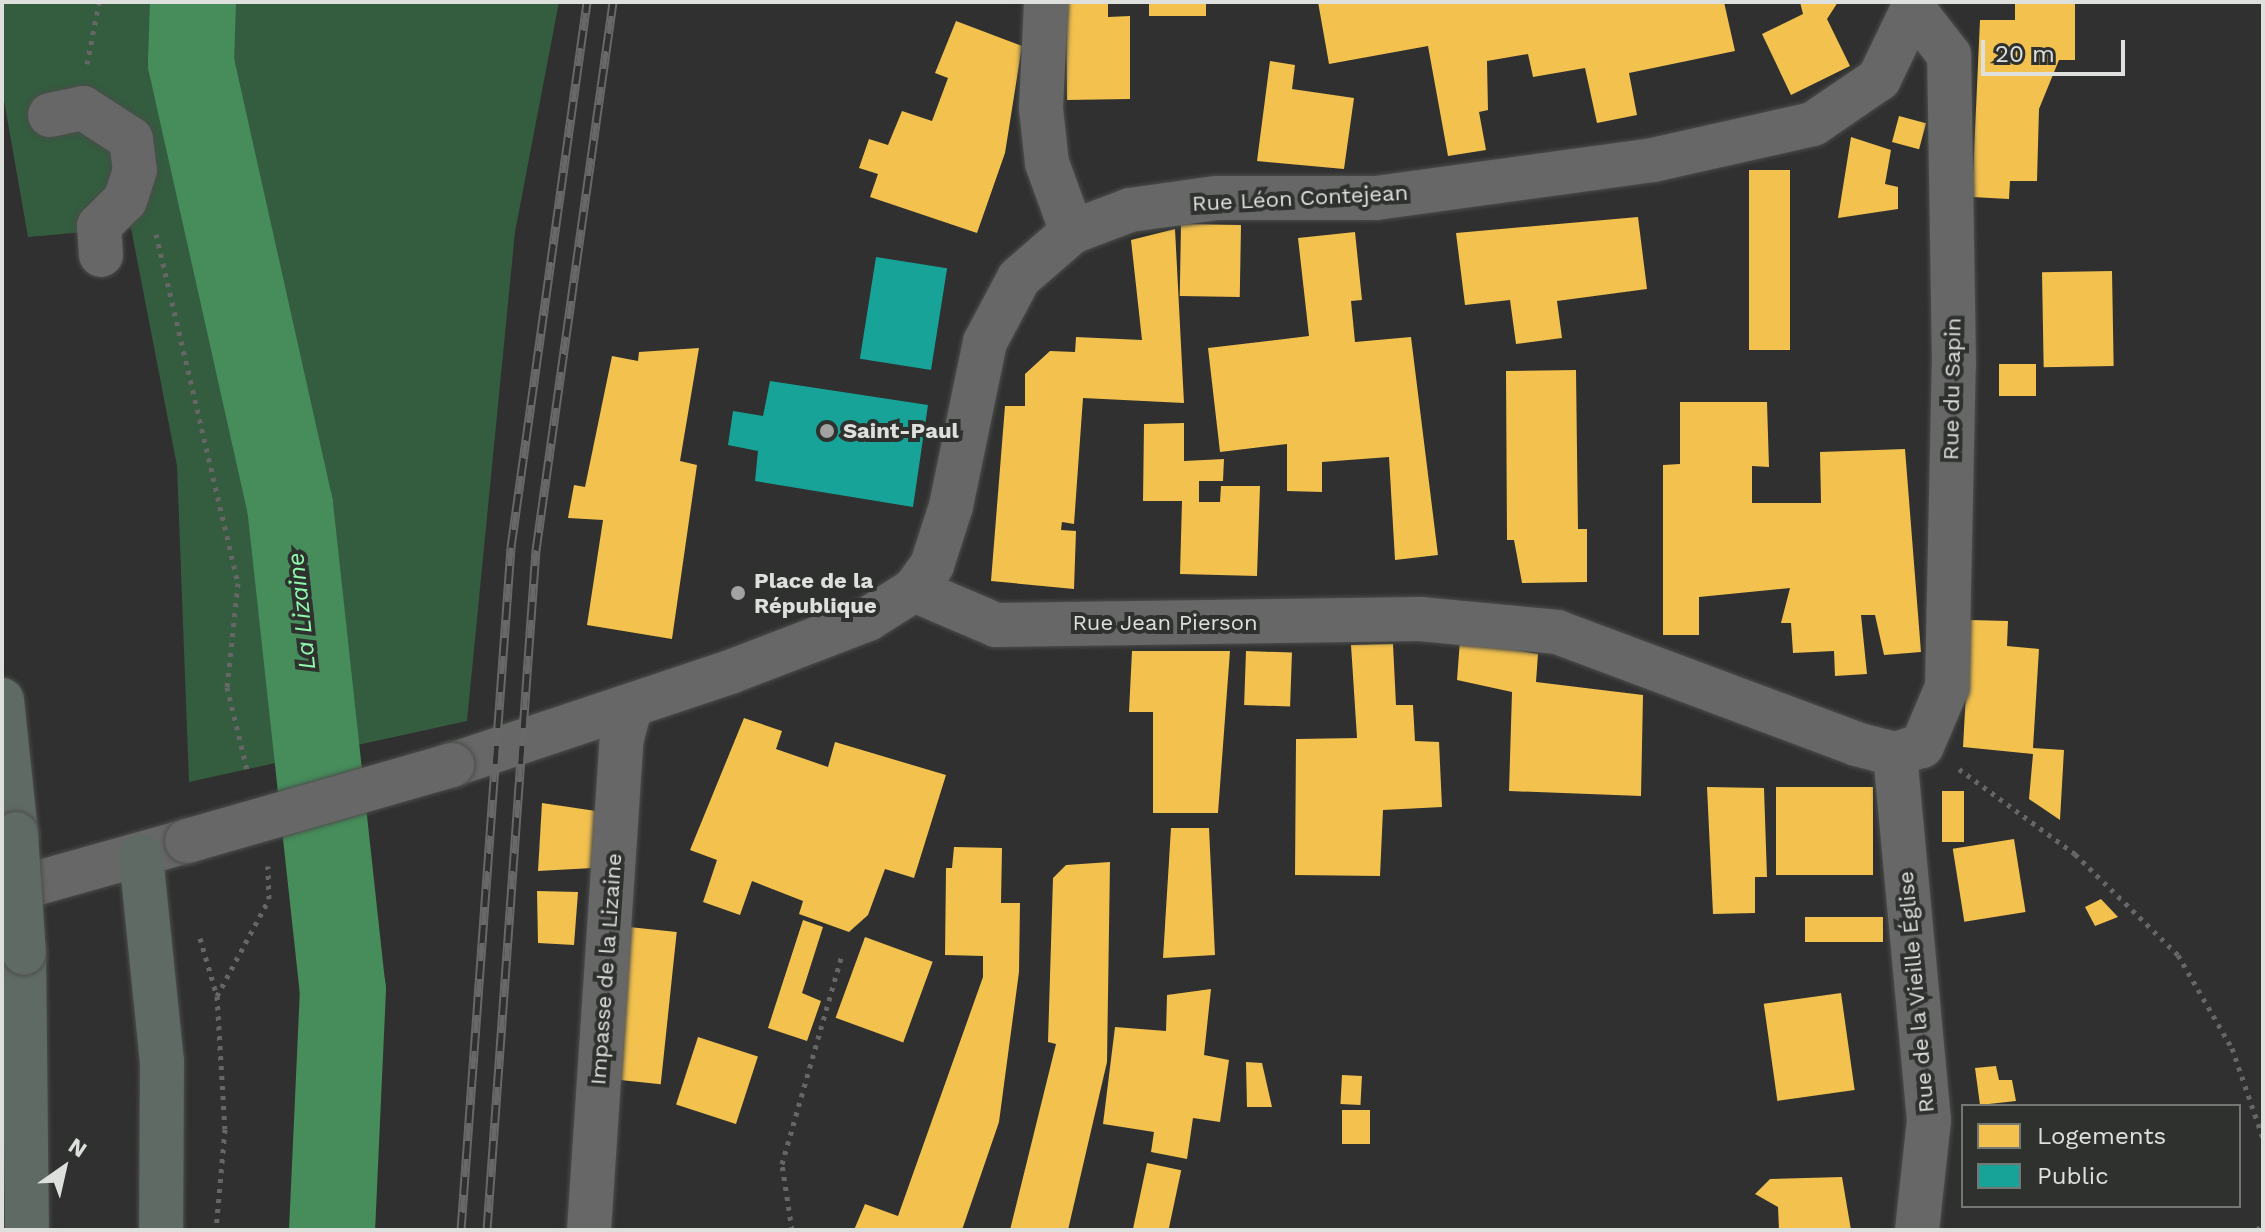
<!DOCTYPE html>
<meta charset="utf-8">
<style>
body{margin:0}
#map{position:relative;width:2265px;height:1232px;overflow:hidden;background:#2f302f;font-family:"Work Sans",sans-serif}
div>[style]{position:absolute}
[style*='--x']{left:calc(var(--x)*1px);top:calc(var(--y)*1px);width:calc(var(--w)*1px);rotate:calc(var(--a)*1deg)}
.green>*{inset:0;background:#345c3f}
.homes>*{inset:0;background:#f2c14e;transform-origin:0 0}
.public>*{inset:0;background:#17a398;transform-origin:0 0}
.river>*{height:86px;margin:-43px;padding:0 43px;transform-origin:43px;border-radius:43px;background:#468d5b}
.path>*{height:5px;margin-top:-2.5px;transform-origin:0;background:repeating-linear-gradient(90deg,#656665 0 4px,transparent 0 10px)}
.roads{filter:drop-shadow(0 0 2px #4b4d4b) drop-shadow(0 0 2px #4b4d4b)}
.minor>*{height:44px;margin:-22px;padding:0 22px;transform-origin:22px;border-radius:22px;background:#666766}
.major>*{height:44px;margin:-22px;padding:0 22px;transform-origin:22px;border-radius:22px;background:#606a64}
.rail>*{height:9px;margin-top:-4.5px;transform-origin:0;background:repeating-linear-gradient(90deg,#2e312e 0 18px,#676867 0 36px);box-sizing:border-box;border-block:2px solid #676867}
.bridges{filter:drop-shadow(0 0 2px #4b4d4b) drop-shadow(0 0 2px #4b4d4b)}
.minor-bridge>*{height:44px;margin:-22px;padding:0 22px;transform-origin:22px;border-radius:22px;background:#666766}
.major-bridge>*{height:44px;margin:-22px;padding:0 22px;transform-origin:22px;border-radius:22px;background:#606a64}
.dots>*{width:22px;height:22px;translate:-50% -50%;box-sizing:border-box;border:4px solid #2e312e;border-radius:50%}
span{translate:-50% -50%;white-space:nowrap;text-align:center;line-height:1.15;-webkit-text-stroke:8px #2e312e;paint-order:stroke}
.street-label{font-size:22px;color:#dee0de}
.poi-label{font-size:22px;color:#dee0de;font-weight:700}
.left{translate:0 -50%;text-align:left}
.water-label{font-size:24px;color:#90f9ad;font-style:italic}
.frame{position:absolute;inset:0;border:4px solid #dee0de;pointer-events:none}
.legend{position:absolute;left:1961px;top:1104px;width:280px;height:104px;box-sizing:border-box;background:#2e312e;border:2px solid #747774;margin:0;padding:10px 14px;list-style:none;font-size:24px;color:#dee0de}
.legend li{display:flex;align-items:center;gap:16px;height:40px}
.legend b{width:40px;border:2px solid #747774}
.north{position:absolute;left:24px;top:1128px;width:80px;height:80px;-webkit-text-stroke:6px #2e312e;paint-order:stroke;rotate:34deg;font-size:22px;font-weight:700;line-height:32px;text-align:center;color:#dee0de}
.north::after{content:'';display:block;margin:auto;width:28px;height:36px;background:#dee0de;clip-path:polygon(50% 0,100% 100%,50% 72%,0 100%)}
.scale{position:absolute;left:1981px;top:40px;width:144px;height:36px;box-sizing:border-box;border:4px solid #dee0de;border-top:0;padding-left:10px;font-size:24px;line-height:28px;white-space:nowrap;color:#dee0de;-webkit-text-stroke:6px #2e312e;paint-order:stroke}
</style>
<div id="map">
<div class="green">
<i style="clip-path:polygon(2px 2px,559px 2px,515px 232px,467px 721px,189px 782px,177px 466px,131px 228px,28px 237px,2px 89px)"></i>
</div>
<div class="homes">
<i style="clip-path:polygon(1066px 2px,1108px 2px,1108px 17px,1130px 16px,1130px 99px,1067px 100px)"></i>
<i style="left:1149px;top:2px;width:57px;height:14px"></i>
<i style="clip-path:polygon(1318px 2px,1724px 2px,1735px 51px,1629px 73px,1637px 115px,1597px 123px,1585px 68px,1533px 77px,1528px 54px,1487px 61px,1488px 110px,1479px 112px,1486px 150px,1448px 156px,1428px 46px,1329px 64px)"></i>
<i style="clip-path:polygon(1800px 2px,1838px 2px,1827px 19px,1850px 66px,1791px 95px,1762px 34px,1803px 14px)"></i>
<i style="clip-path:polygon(2015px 2px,2075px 2px,2075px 60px,2059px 60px,2039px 109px,2037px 181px,2010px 181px,2009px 199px,1972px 197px,1980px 20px,2015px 20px)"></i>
<i style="clip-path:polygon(956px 21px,1022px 46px,1005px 153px,977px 233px,870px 197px,878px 174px,859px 168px,869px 139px,888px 145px,902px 111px,932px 121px,948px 78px,935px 73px)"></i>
<i style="clip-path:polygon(1270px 61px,1295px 65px,1292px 89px,1354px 98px,1344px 169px,1257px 161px)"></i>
<i style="left:1899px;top:116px;width:28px;height:27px;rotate:15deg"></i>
<i style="clip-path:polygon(1851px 137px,1891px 150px,1885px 184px,1898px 187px,1898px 209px,1838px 218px)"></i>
<i style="left:1749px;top:170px;width:41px;height:180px"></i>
<i style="clip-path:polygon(1638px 217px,1647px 289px,1557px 301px,1562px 338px,1516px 344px,1510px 300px,1465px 305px,1456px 233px)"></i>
<i style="left:1241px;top:225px;width:72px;height:60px;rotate:91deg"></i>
<i style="clip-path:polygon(1175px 229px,1184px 403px,1083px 398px,1074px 524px,1062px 522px,1061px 530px,1076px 531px,1074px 589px,991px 581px,1005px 406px,1025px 406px,1025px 374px,1050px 351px,1075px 352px,1076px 337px,1142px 340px,1131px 240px)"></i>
<i style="clip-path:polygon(1355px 232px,1362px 300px,1351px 301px,1355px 342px,1411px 337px,1438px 555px,1395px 560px,1389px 457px,1322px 462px,1322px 492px,1287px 491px,1287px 444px,1220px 452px,1208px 348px,1309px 336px,1298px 238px)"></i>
<i style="left:2112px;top:271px;width:95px;height:70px;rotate:89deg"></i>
<i style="clip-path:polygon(699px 348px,680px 461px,697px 465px,672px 639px,587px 625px,603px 520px,568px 518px,574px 485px,585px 487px,612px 356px,638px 361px,639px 352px)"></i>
<i style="left:2036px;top:364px;width:32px;height:37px;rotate:90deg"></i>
<i style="clip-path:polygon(1576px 370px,1578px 529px,1587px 529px,1587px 582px,1522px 583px,1514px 540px,1507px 540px,1506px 371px)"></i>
<i style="clip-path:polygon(1680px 402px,1767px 402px,1769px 467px,1752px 466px,1752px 503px,1821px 503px,1820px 452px,1905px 449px,1921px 652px,1884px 655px,1875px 615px,1861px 615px,1867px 674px,1835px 676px,1834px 651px,1793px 653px,1791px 623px,1781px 623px,1790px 588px,1699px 597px,1699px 635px,1663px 635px,1663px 465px,1680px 464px)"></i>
<i style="clip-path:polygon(1184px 423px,1184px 461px,1224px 459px,1223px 481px,1199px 481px,1199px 502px,1220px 502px,1221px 486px,1260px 486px,1257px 576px,1180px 574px,1182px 501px,1143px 501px,1144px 424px)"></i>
<i style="clip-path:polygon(1970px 620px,2008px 621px,2007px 646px,2039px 649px,2033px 748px,2064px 750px,2060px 820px,2029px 799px,2033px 754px,1963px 747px)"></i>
<i style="clip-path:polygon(1460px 640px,1538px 654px,1536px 682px,1643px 695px,1641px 796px,1509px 791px,1512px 692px,1457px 680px)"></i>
<i style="clip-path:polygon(1393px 644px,1396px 705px,1413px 705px,1415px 741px,1439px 742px,1442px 807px,1383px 810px,1380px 876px,1295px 875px,1296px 739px,1357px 738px,1351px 645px)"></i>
<i style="clip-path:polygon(1132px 651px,1230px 651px,1218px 813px,1153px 813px,1153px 712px,1129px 712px)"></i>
<i style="left:1246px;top:651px;width:46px;height:54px;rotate:2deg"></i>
<i style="clip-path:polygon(744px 718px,782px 731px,776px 749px,828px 767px,835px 742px,946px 775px,914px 878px,885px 869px,868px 915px,849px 932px,799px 914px,803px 901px,752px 881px,740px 915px,703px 902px,717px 860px,690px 850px)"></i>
<i style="clip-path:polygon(1707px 787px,1764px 788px,1767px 877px,1755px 877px,1755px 913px,1713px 914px)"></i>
<i style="left:1776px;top:787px;width:97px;height:88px"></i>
<i style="left:1942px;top:791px;width:22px;height:51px"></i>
<i style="clip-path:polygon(542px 803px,596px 811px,593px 868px,538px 871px)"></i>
<i style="clip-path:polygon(1171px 828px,1209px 828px,1215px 955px,1163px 958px)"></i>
<i style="left:2014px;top:839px;width:74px;height:62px;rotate:81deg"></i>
<i style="clip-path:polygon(954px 847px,1002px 848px,1001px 903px,1020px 903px,1019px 972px,999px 1122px,962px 1230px,854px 1230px,865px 1204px,898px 1216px,983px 977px,983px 956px,945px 955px,946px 868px,952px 868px)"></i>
<i style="clip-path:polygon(1110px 862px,1107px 1062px,1068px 1230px,1010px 1230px,1056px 1044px,1048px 1042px,1053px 878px,1066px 865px)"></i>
<i style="clip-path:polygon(537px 891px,578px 892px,574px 945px,538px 943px)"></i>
<i style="clip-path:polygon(2101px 899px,2118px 917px,2095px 926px,2085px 907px)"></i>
<i style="left:1883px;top:917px;width:25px;height:78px;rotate:90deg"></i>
<i style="clip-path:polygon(803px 920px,823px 927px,802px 993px,821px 1001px,807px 1041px,768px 1028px)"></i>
<i style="left:629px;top:927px;width:48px;height:153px;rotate:6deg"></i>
<i style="left:865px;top:937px;width:72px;height:86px;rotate:20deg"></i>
<i style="clip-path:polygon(1211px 989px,1204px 1055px,1229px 1060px,1220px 1122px,1193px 1118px,1187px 1159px,1151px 1152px,1154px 1132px,1103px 1124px,1115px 1027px,1166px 1031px,1167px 995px)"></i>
<i style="left:1841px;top:993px;width:98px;height:78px;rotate:82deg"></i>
<i style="left:698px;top:1037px;width:63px;height:71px;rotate:18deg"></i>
<i style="clip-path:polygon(1246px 1062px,1262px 1063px,1272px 1107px,1247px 1107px)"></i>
<i style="clip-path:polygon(1996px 1066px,1999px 1080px,2012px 1080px,2016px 1101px,1980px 1105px,1975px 1068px)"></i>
<i style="left:1342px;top:1075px;width:20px;height:29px;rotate:3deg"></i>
<i style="left:1342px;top:1110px;width:28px;height:34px"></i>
<i style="left:1147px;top:1163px;width:35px;height:68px;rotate:12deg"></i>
<i style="clip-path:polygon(1842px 1177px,1851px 1230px,1779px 1230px,1778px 1207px,1755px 1194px,1770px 1179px)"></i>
</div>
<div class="public">
<i style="left:876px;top:257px;width:72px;height:103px;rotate:9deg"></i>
<i style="clip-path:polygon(770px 381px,928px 405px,913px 507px,755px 481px,758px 451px,728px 445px,733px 411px,763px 416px)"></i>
</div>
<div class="river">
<i style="--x:193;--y:2;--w:61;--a:91.9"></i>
<i style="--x:191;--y:63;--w:453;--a:77.4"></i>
<i style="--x:290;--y:505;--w:487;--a:83.8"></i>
<i style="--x:343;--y:989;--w:241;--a:92.6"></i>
</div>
<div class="path">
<i style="--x:87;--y:64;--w:63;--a:-79"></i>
<i style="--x:156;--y:234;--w:359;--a:76.8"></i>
<i style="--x:238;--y:583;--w:105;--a:96"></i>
<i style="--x:227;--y:687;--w:89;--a:76.4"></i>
<i style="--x:1959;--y:769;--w:144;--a:36.2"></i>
<i style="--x:2075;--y:854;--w:144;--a:44.4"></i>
<i style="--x:2178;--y:955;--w:108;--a:59.9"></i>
<i style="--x:2232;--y:1048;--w:95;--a:71"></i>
<i style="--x:200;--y:938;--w:60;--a:73.7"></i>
<i style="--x:217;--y:996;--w:133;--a:86.6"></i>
<i style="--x:225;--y:1129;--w:101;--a:95.1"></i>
<i style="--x:217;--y:996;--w:110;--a:-61.8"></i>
<i style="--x:269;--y:899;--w:33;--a:-92"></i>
<i style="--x:792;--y:1230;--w:67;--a:-98.6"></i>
<i style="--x:782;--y:1164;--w:217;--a:-74"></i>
<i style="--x:2257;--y:1230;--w:8;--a:-45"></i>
</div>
<div class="roads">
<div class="minor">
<i style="--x:1046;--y:2;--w:107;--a:92.7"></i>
<i style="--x:1041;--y:109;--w:54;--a:83.7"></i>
<i style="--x:1047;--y:163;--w:73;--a:70.1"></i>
<i style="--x:50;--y:115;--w:34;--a:-12"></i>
<i style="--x:83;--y:108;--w:57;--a:32.9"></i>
<i style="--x:131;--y:139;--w:31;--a:83"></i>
<i style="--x:135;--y:170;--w:32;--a:108"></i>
<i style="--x:125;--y:200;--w:37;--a:135"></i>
<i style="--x:99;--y:226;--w:29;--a:86"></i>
<i style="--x:914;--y:590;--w:89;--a:23.1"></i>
<i style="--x:996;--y:625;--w:424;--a:-0.8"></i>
<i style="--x:1420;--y:619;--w:138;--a:5.4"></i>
<i style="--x:1557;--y:632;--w:319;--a:20.5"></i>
<i style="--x:1856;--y:744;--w:40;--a:14.4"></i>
<i style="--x:1895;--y:754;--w:28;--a:-17"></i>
<i style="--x:1922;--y:746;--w:64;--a:-67"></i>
<i style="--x:1947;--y:687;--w:322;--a:-88.8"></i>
<i style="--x:1954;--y:365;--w:310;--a:-90.9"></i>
<i style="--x:1949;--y:55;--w:57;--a:-127.9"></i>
<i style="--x:1895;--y:754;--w:368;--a:84.7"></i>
<i style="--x:1929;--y:1120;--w:111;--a:96.2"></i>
<i style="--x:452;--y:765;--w:293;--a:-18.5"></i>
<i style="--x:730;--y:672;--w:148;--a:-21"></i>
<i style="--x:868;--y:619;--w:54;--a:-32.2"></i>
<i style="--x:914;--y:590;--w:31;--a:-54"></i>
<i style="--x:932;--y:565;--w:62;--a:-72.1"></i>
<i style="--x:951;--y:506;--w:167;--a:-78.3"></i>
<i style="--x:985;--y:342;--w:72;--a:-62"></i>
<i style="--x:1019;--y:278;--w:70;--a:-41"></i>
<i style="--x:1072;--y:232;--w:62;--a:-20.8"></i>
<i style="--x:1130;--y:210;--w:88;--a:-7.9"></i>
<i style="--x:1217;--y:198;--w:159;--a:0"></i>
<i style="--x:1376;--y:198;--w:280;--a:-7.8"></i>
<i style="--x:1653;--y:160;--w:164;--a:-12.7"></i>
<i style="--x:1813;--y:124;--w:80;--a:-34.3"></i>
<i style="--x:1879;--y:79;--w:85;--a:-64.3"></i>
<i style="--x:2;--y:893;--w:192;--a:-15.7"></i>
<i style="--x:589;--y:1230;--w:493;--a:-86.2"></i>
<i style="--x:622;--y:738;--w:30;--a:-75"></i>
</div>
<div class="major">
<i style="--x:2;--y:700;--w:135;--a:84"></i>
<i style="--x:141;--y:856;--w:206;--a:84.2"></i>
<i style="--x:162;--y:1061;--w:169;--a:90.3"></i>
<i style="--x:24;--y:953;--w:277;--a:89.4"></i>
</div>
</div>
<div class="rail">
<i style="--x:461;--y:1230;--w:685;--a:-85.81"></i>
<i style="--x:511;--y:547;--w:550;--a:-82.06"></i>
<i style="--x:487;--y:1230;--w:682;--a:-85.88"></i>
<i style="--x:536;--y:550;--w:553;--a:-82"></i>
</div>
<div class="bridges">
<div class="minor-bridge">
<i style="--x:187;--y:841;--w:276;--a:-16"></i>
</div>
<div class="major-bridge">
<i style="--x:16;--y:834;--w:119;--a:86.2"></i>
</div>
</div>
<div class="dots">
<i style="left:827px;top:431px;background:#a1a2a1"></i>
<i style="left:738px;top:593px;background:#a1a2a1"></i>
</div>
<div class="street-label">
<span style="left:1300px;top:198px;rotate:-3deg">Rue Léon Contejean</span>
<span style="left:1952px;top:389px;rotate:-89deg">Rue du Sapin</span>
<span style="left:1165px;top:623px">Rue Jean Pierson</span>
<span style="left:606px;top:969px;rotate:-86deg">Impasse de la Lizaine</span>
<span style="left:1916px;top:992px;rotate:-95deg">Rue de la Vieille Église</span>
</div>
<div class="poi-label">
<span class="left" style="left:843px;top:431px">Saint-Paul</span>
<span class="left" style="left:754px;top:593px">Place de la<br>République</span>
</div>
<div class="water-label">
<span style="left:302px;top:611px;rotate:-96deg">La Lizaine</span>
</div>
<div class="frame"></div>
<ul class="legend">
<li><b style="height:22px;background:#f2c14e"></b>Logements</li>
<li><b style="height:22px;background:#17a398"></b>Public</li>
</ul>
<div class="north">N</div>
<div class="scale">20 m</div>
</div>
